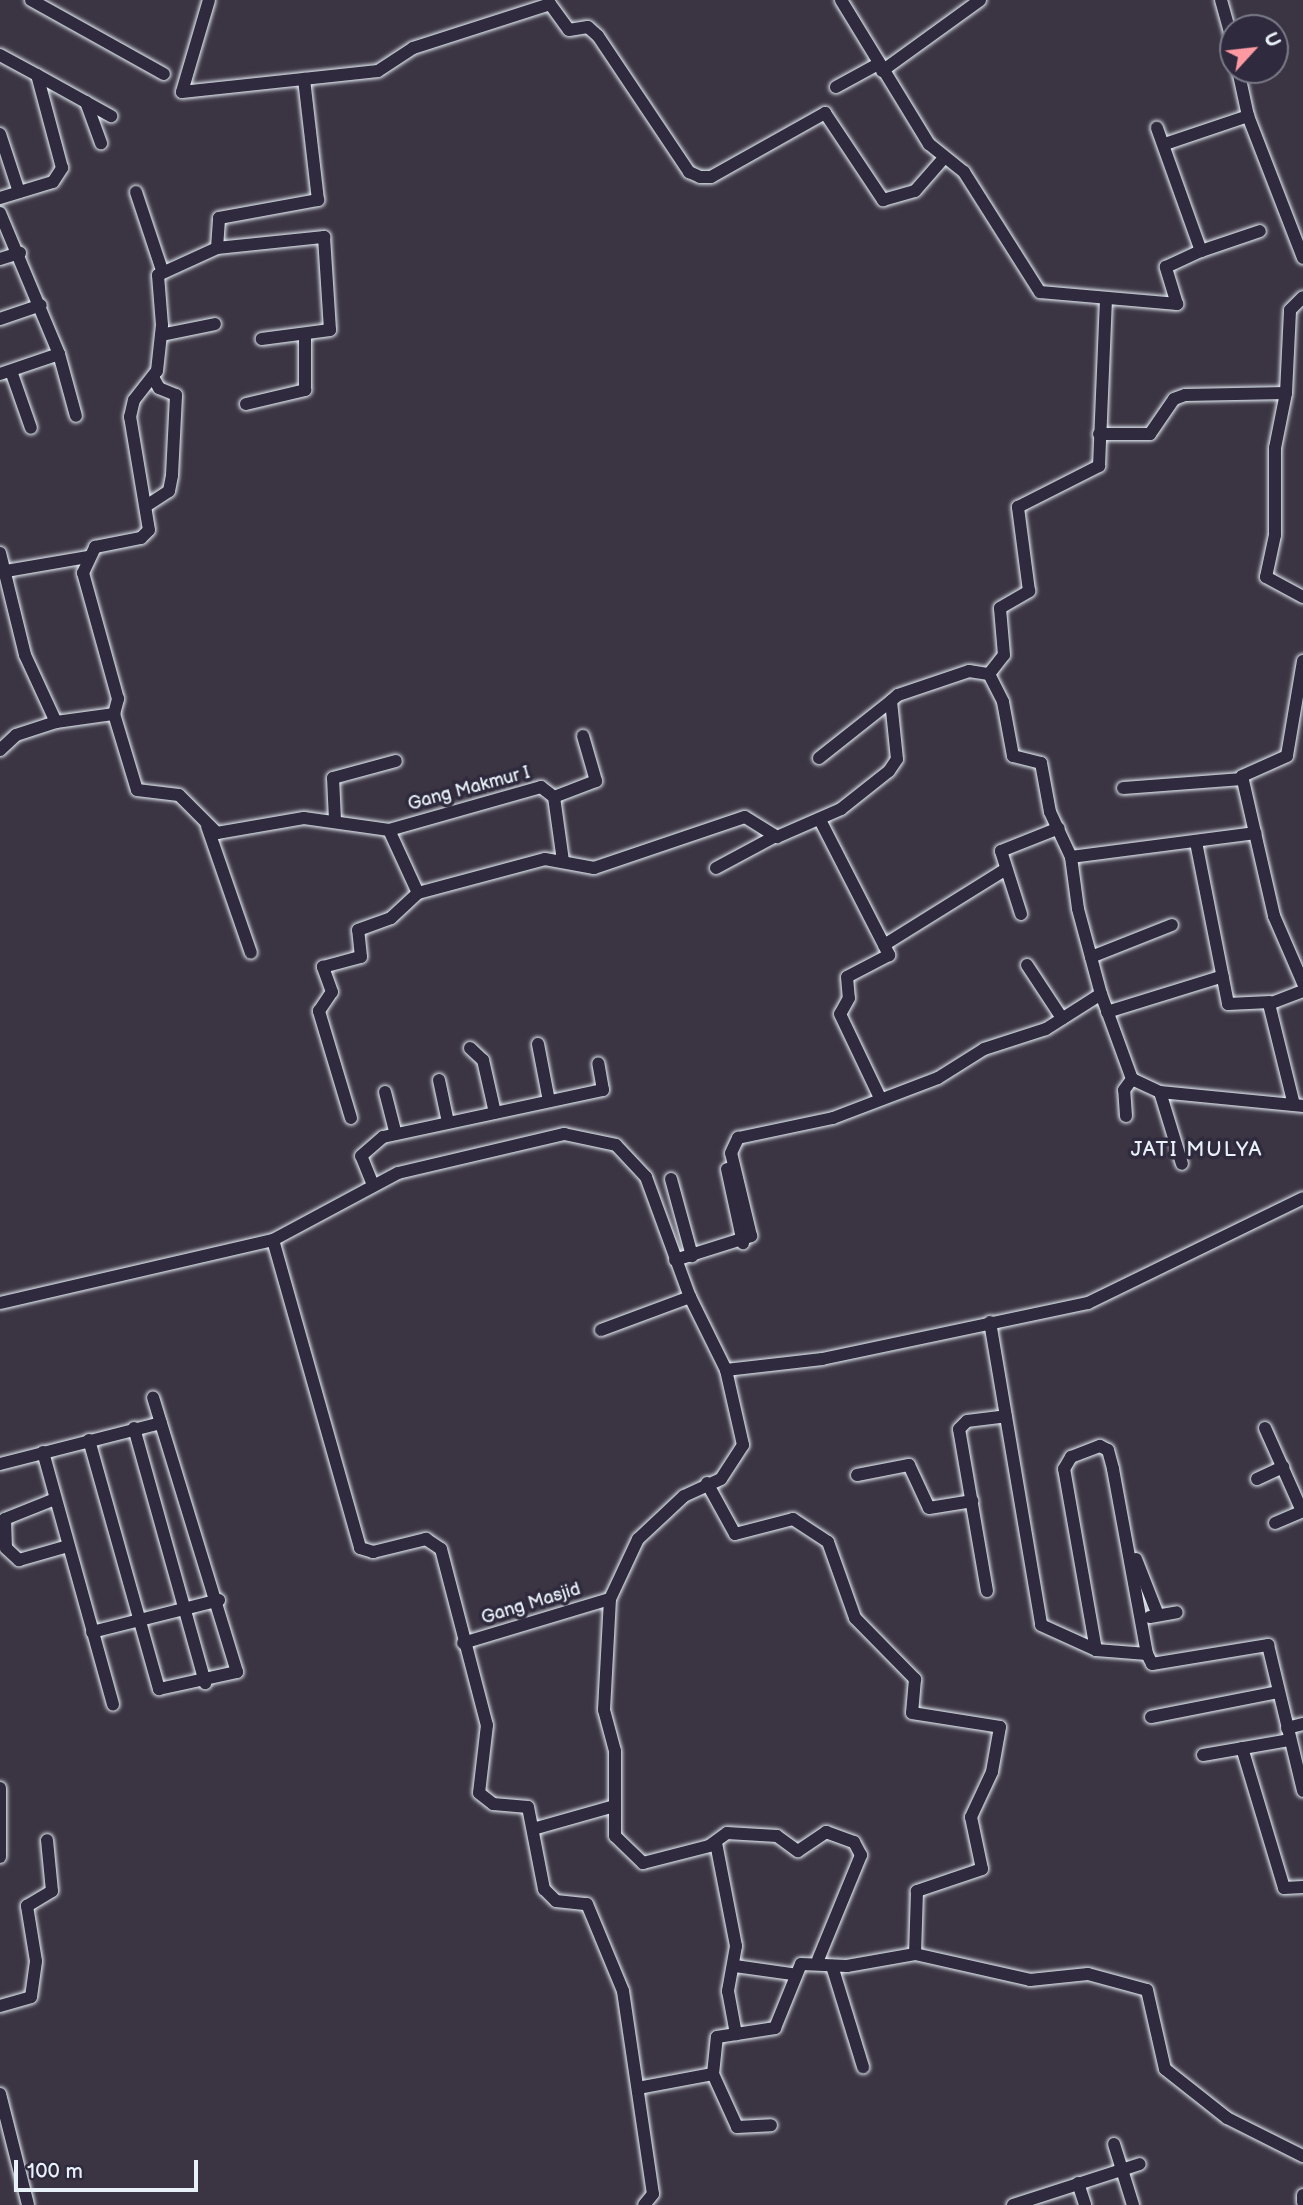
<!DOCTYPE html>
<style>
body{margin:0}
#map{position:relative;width:1303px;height:2205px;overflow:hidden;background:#3b3442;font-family:"Balsamiq Sans",sans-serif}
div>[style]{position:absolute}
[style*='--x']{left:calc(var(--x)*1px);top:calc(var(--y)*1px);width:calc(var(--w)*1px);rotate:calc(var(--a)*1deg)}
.roads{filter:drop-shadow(0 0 2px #e8f1f8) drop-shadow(0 0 2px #e8f1f8)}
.street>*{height:12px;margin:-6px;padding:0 6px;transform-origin:6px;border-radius:6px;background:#2f2a3d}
span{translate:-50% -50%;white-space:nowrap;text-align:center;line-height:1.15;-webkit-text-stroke:7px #2f2a3d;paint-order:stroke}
.street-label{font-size:18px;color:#e8f1f8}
.quarter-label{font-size:21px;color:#e8f1f8;letter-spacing:2px}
.north{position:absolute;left:1219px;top:14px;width:70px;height:70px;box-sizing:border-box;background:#2f2a3d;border:2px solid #797a88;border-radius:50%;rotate:63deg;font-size:19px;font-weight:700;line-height:28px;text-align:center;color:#e8f1f8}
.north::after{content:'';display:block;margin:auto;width:24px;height:32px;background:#ff9aa2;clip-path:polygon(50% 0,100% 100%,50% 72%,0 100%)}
.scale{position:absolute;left:14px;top:2160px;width:184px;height:32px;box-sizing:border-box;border:4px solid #e8f1f8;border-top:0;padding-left:9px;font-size:21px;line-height:24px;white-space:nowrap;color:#e8f1f8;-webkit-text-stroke:5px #2f2a3d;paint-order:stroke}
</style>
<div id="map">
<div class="roads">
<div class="street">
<i style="--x:31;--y:0;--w:152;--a:29.1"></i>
<i style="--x:209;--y:0;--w:96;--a:106.4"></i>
<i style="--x:182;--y:92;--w:197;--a:-6.1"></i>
<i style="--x:378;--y:71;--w:42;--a:-33.3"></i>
<i style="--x:413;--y:48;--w:144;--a:-17.8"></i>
<i style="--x:550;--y:4;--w:32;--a:54"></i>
<i style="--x:569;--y:30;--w:19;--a:-9"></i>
<i style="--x:588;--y:27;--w:13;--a:42"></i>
<i style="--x:598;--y:36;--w:164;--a:56.2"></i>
<i style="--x:689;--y:172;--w:12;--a:24"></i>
<i style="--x:700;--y:177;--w:11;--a:0"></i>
<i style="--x:711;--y:177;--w:131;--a:-29.3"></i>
<i style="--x:825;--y:113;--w:105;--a:56.3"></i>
<i style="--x:883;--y:200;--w:33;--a:-16"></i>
<i style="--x:915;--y:191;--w:43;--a:-48.8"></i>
<i style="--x:841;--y:0;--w:169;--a:58.6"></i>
<i style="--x:929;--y:144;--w:45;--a:38.7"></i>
<i style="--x:964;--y:172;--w:142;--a:57.7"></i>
<i style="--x:1040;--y:292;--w:138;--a:5"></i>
<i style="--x:1177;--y:304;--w:39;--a:-107"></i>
<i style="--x:1166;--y:267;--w:38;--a:-25"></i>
<i style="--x:1201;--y:251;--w:131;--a:-109.7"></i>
<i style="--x:1221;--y:0;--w:45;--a:74.4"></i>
<i style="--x:0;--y:55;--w:42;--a:28.4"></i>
<i style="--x:1238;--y:70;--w:47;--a:77.7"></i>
<i style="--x:1248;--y:116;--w:152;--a:68.8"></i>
<i style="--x:882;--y:71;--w:121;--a:-35.9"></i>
<i style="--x:836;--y:87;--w:48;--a:-28.7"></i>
<i style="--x:86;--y:102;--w:44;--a:69.9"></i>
<i style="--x:0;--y:134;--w:61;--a:71.9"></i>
<i style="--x:1165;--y:144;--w:88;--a:-18.6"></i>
<i style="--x:136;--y:192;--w:82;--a:71.6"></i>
<i style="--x:0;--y:198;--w:55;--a:-16.8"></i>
<i style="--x:53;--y:182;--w:17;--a:-57"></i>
<i style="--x:62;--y:168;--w:96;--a:-105"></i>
<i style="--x:37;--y:75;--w:85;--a:29"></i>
<i style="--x:0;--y:213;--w:153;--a:67.3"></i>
<i style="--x:59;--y:354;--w:62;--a:161.3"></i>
<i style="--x:217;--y:248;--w:108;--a:-5.9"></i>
<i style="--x:324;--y:237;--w:93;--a:86.3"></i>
<i style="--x:330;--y:330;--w:69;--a:172.5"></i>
<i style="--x:1201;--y:251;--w:62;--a:-18.7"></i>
<i style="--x:0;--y:259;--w:21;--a:-17"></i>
<i style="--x:0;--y:319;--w:43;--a:-18.9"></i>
<i style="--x:161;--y:335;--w:55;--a:-11.5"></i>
<i style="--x:59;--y:354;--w:64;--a:74.7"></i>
<i style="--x:11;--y:371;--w:60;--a:70.7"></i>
<i style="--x:1286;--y:393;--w:83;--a:-87.2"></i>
<i style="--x:1290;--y:310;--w:18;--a:-45"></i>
<i style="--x:246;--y:404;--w:61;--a:-13.3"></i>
<i style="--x:305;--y:390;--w:55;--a:-90"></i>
<i style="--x:1099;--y:434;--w:51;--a:0"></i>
<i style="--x:1150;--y:434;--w:42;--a:-55.6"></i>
<i style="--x:1174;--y:399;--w:12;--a:-20"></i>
<i style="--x:1185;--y:395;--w:101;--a:-1.1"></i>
<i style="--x:1286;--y:393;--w:56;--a:101.3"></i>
<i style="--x:1275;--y:448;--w:87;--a:90"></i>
<i style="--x:1275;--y:535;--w:43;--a:102.1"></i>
<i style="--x:1266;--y:577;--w:42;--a:28.4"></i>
<i style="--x:146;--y:506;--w:27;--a:-33"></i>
<i style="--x:169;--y:491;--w:16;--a:-79"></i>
<i style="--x:172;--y:475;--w:80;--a:-87.1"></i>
<i style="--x:176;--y:395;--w:18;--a:-158"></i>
<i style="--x:159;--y:388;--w:13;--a:-119"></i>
<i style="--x:0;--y:553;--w:105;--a:76.2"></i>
<i style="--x:25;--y:655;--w:74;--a:65.2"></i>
<i style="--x:56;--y:722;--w:59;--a:-7.9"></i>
<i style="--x:114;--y:714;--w:79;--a:73.2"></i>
<i style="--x:137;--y:790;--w:42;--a:6.8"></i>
<i style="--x:179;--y:795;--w:54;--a:45"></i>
<i style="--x:217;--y:833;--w:88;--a:-9.8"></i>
<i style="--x:304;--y:818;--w:86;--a:8"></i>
<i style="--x:389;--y:830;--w:69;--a:65.3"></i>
<i style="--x:418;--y:893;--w:131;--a:-15"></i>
<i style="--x:545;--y:859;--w:50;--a:10.4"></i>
<i style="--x:594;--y:868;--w:159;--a:-18.7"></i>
<i style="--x:745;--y:817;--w:38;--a:32"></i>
<i style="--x:777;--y:837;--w:70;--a:-23.6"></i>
<i style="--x:841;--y:809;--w:61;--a:-38.4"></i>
<i style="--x:889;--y:771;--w:14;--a:-56"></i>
<i style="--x:897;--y:759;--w:58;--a:-95.9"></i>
<i style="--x:891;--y:701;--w:9;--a:-41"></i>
<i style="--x:898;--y:695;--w:75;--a:-18.7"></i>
<i style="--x:969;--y:671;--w:20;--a:9"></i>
<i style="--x:989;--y:674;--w:31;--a:63"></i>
<i style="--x:1003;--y:702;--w:55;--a:79.5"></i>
<i style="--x:1013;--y:756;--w:29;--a:14"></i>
<i style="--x:1041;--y:763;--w:50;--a:79.6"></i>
<i style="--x:1050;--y:812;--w:50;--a:65"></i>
<i style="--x:1071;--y:857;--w:52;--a:82.3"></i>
<i style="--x:1078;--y:909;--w:88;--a:74.9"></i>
<i style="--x:1101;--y:994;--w:90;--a:70"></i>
<i style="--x:1132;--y:1079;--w:31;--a:25"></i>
<i style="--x:1160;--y:1092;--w:144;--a:5.6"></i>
<i style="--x:6;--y:571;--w:82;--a:-9.8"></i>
<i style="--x:1303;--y:661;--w:96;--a:99.6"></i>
<i style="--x:1287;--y:756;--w:49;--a:156"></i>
<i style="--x:1242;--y:776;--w:144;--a:77.1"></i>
<i style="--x:1274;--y:916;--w:73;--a:66.6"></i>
<i style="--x:989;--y:674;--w:24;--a:-52"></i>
<i style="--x:1004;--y:655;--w:47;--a:-94.9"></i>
<i style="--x:1000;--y:608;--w:34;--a:-30"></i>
<i style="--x:1029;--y:591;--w:85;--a:-97.5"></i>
<i style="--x:1018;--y:507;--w:91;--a:-26.8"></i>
<i style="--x:1099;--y:466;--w:164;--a:-87.6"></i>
<i style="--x:114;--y:714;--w:16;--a:-75"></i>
<i style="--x:118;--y:699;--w:131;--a:-105.5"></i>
<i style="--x:83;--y:573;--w:29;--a:-65"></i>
<i style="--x:95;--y:547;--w:47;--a:-11.1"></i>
<i style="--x:141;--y:538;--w:11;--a:-45"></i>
<i style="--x:149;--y:530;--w:115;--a:-99.5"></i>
<i style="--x:130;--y:417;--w:17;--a:-77"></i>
<i style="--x:134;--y:400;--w:37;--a:-52"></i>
<i style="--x:157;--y:371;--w:46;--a:-83.8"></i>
<i style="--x:162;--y:325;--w:50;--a:-94.6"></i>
<i style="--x:158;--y:275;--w:65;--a:-24.6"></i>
<i style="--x:217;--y:248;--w:30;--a:-86"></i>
<i style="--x:219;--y:218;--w:101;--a:-10.3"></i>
<i style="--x:318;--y:200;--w:122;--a:-96.6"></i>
<i style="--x:0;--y:750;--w:22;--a:-43"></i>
<i style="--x:16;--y:735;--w:42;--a:-18"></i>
<i style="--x:819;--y:758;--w:92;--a:-38.4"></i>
<i style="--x:1123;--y:788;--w:120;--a:-4.3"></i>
<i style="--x:335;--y:820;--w:42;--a:-92.7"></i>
<i style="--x:333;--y:778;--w:65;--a:-15.1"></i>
<i style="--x:820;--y:820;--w:152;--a:62.9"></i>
<i style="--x:889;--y:955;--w:47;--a:152.4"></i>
<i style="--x:847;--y:977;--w:21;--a:85"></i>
<i style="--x:849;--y:998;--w:18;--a:119"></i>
<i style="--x:840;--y:1014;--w:93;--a:64.5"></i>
<i style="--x:207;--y:826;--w:134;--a:70.9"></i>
<i style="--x:389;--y:830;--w:158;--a:-15.8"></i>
<i style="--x:541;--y:787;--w:16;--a:38"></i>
<i style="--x:1196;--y:842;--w:165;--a:78.8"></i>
<i style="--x:1228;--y:1004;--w:42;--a:-2.7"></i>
<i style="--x:1071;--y:857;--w:186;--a:-7.4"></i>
<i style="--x:563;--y:861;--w:65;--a:-98"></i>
<i style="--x:554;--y:797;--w:45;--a:-20.9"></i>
<i style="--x:596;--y:781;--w:47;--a:-106.1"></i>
<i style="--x:716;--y:868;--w:64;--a:-28.2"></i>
<i style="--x:1021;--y:914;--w:66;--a:-107.6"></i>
<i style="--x:1001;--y:851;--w:62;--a:-21.6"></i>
<i style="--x:884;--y:945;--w:144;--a:-31.9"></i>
<i style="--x:1091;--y:957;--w:87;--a:-21.6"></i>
<i style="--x:1027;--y:965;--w:64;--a:56.6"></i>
<i style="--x:1107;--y:1012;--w:121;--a:-17.2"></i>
<i style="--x:538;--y:1044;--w:58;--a:79.1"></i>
<i style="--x:470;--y:1048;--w:18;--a:43"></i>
<i style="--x:483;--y:1060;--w:54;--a:77.2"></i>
<i style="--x:439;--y:1080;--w:40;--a:78"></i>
<i style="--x:385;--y:1092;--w:40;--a:75.6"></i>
<i style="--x:1160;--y:1092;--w:75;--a:73"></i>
<i style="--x:1294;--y:1105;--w:104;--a:-103.9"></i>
<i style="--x:1269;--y:1004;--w:36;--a:-21"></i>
<i style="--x:1126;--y:1116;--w:26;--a:-94"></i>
<i style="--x:1124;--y:1090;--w:14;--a:-54"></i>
<i style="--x:351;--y:1118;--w:112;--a:-106.7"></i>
<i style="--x:319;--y:1011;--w:23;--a:-56"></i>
<i style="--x:332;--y:992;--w:27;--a:-110"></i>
<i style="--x:323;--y:967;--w:39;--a:-15"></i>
<i style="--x:361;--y:957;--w:27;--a:-96"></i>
<i style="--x:358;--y:930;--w:35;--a:-20"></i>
<i style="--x:391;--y:918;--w:37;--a:-43"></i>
<i style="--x:727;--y:1169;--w:76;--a:77.8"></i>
<i style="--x:671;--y:1179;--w:80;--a:74.7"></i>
<i style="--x:373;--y:1185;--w:31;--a:-112"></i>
<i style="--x:361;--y:1156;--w:29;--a:-41"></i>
<i style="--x:383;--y:1137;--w:225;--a:-12.1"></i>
<i style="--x:603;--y:1090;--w:27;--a:-100"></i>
<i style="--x:273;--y:1240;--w:142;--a:-28.2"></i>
<i style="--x:398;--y:1173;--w:171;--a:-13.2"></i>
<i style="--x:564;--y:1134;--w:53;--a:11.9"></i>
<i style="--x:616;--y:1145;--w:44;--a:46.8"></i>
<i style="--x:646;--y:1177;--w:128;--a:69.9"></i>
<i style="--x:690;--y:1297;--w:81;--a:63.7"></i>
<i style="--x:726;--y:1370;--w:77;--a:77.2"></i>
<i style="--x:743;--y:1445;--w:40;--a:122.9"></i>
<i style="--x:721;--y:1479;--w:41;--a:155.3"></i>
<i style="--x:684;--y:1496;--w:63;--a:136.9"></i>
<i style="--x:638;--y:1539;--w:66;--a:115"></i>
<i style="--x:610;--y:1599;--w:111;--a:93.1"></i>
<i style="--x:604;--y:1710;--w:42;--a:75"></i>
<i style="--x:615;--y:1751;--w:85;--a:90"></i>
<i style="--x:615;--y:1836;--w:39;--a:44"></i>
<i style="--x:643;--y:1863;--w:68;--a:-14.4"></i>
<i style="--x:709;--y:1846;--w:22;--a:-36"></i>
<i style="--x:727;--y:1833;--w:50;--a:3.4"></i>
<i style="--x:777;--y:1836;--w:26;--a:36"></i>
<i style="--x:798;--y:1851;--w:34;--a:-34"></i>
<i style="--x:826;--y:1832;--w:30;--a:20"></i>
<i style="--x:854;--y:1842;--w:15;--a:62"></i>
<i style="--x:861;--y:1855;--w:113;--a:112.3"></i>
<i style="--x:675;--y:1260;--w:80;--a:-17.5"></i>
<i style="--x:751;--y:1236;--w:85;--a:-103.5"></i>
<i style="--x:731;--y:1153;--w:17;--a:-65"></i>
<i style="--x:738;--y:1138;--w:97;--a:-11.9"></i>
<i style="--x:833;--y:1118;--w:112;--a:-20.9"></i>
<i style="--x:938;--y:1078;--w:54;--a:-32.2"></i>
<i style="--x:984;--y:1049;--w:65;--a:-17.9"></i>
<i style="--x:1046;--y:1029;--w:65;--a:-32.5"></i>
<i style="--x:0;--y:1303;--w:280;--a:-13"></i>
<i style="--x:273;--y:1240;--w:320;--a:74.2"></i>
<i style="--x:360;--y:1548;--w:14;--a:17"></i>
<i style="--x:373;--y:1552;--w:55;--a:-13.8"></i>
<i style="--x:426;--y:1539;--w:18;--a:34"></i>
<i style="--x:441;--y:1549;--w:182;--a:75.4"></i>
<i style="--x:487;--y:1725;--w:68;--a:96.7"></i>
<i style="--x:479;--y:1793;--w:18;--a:38"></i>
<i style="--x:493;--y:1804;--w:35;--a:5"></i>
<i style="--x:528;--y:1807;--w:84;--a:79"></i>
<i style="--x:544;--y:1889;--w:17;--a:45"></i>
<i style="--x:556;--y:1901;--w:31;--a:6"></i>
<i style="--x:587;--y:1904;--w:94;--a:67.5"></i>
<i style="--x:623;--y:1991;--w:205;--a:81.6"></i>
<i style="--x:653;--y:2194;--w:14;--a:129"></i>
<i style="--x:990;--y:1322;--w:307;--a:80.4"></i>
<i style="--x:1041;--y:1625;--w:60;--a:24.4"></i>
<i style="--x:1096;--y:1650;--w:51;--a:4.5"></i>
<i style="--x:1147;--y:1654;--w:11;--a:63"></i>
<i style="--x:1152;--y:1664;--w:118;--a:-9.3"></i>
<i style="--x:1268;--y:1645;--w:150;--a:76.5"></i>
<i style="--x:601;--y:1330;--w:95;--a:-20.3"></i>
<i style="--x:726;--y:1370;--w:97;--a:-6.5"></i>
<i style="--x:822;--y:1359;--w:272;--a:-11.9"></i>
<i style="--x:1088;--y:1303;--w:239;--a:-26"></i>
<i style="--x:134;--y:1428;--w:265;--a:74.4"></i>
<i style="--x:1265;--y:1428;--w:91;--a:66"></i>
<i style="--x:89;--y:1440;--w:259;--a:74.3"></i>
<i style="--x:159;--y:1689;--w:80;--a:-12.3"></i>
<i style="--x:237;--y:1672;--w:287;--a:-107"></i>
<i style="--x:43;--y:1452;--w:262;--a:74.5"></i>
<i style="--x:0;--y:1464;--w:166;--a:-14.3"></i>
<i style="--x:857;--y:1475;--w:53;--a:-10.9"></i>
<i style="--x:909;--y:1465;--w:47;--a:65.1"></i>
<i style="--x:929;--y:1508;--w:44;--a:-9.2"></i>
<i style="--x:1257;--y:1479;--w:29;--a:-25"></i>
<i style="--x:707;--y:1483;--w:58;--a:61.2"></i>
<i style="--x:735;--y:1534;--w:60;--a:-14.5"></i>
<i style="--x:793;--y:1519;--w:42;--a:33.3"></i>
<i style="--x:828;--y:1542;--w:81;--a:70.4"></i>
<i style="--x:855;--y:1618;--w:86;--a:45.5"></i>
<i style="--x:915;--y:1679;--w:34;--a:95"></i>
<i style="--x:912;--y:1713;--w:89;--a:9"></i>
<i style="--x:1000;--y:1727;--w:46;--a:100.1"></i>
<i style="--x:992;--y:1772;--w:50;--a:115"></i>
<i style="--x:971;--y:1817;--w:53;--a:78.1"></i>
<i style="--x:982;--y:1869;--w:69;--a:161.3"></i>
<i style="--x:917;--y:1891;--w:63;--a:91.8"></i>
<i style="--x:55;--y:1499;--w:54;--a:158.2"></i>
<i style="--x:5;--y:1519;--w:29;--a:88"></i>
<i style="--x:6;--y:1548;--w:18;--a:43"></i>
<i style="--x:19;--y:1560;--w:51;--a:-15.9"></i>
<i style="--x:1275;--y:1523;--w:30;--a:-23"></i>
<i style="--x:1136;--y:1559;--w:60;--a:68.6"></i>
<i style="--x:987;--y:1591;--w:164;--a:-99.8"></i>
<i style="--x:959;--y:1429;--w:11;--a:-45"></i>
<i style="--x:967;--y:1421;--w:39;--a:-7"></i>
<i style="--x:1150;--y:1617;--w:27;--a:-10"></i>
<i style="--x:92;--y:1632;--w:131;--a:-14.1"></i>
<i style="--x:463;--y:1643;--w:153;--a:-16.7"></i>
<i style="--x:1096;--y:1650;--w:184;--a:-100"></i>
<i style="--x:1064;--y:1469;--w:14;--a:-60"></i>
<i style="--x:1071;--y:1457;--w:31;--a:-21"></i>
<i style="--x:1100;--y:1446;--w:9;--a:27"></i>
<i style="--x:1108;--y:1450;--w:20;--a:75"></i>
<i style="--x:1113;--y:1469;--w:188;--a:79.6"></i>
<i style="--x:1151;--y:1717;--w:129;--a:-11.1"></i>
<i style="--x:1287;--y:1728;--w:16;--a:-14"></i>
<i style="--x:1242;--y:1748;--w:146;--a:73.3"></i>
<i style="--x:1284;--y:1888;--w:19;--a:-3"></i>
<i style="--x:1203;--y:1755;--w:87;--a:-9.9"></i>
<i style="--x:0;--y:1788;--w:69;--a:90"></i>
<i style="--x:533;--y:1829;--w:81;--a:-15.8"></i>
<i style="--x:716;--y:1843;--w:105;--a:79"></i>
<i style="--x:736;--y:1946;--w:46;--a:100.1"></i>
<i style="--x:728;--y:1991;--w:44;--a:79.5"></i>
<i style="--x:735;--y:1966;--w:58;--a:8"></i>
<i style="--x:832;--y:1966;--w:106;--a:72.9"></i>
<i style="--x:0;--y:2006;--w:32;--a:-16"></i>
<i style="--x:31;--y:1997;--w:36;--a:-82"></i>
<i style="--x:36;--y:1961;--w:56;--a:-99.3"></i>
<i style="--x:27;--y:1906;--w:29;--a:-31"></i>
<i style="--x:52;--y:1891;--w:51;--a:-95.6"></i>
<i style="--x:713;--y:2074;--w:58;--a:65.6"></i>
<i style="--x:737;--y:2127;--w:34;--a:-3"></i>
<i style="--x:638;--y:2088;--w:76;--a:-10.6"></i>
<i style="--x:713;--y:2074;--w:37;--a:-84"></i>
<i style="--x:717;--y:2037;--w:59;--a:-8.8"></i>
<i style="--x:775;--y:2028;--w:69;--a:-67.9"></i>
<i style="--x:801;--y:1964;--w:46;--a:2.5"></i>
<i style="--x:847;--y:1966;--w:69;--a:-10"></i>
<i style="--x:915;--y:1954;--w:118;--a:12.7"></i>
<i style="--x:1030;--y:1980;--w:58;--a:-5.9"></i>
<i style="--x:1088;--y:1974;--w:61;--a:15.2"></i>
<i style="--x:1147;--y:1990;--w:81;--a:77.2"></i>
<i style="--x:1165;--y:2069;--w:79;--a:38.3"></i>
<i style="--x:1227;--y:2118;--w:85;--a:26.6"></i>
<i style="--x:0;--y:2094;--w:114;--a:75.8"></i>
<i style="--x:1114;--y:2144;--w:64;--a:72.7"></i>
<i style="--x:1078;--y:2183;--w:23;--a:72"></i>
<i style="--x:1303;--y:2195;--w:7;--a:90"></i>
<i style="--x:1013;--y:2205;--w:133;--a:-17.9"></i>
</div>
</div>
<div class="street-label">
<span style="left:469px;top:789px;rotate:-15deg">Gang Makmur I</span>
<span style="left:531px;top:1604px;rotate:-17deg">Gang Masjid</span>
</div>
<div class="quarter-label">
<span style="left:1197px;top:1150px">JATI MULYA</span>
</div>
<div class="north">U</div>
<div class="scale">100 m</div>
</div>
